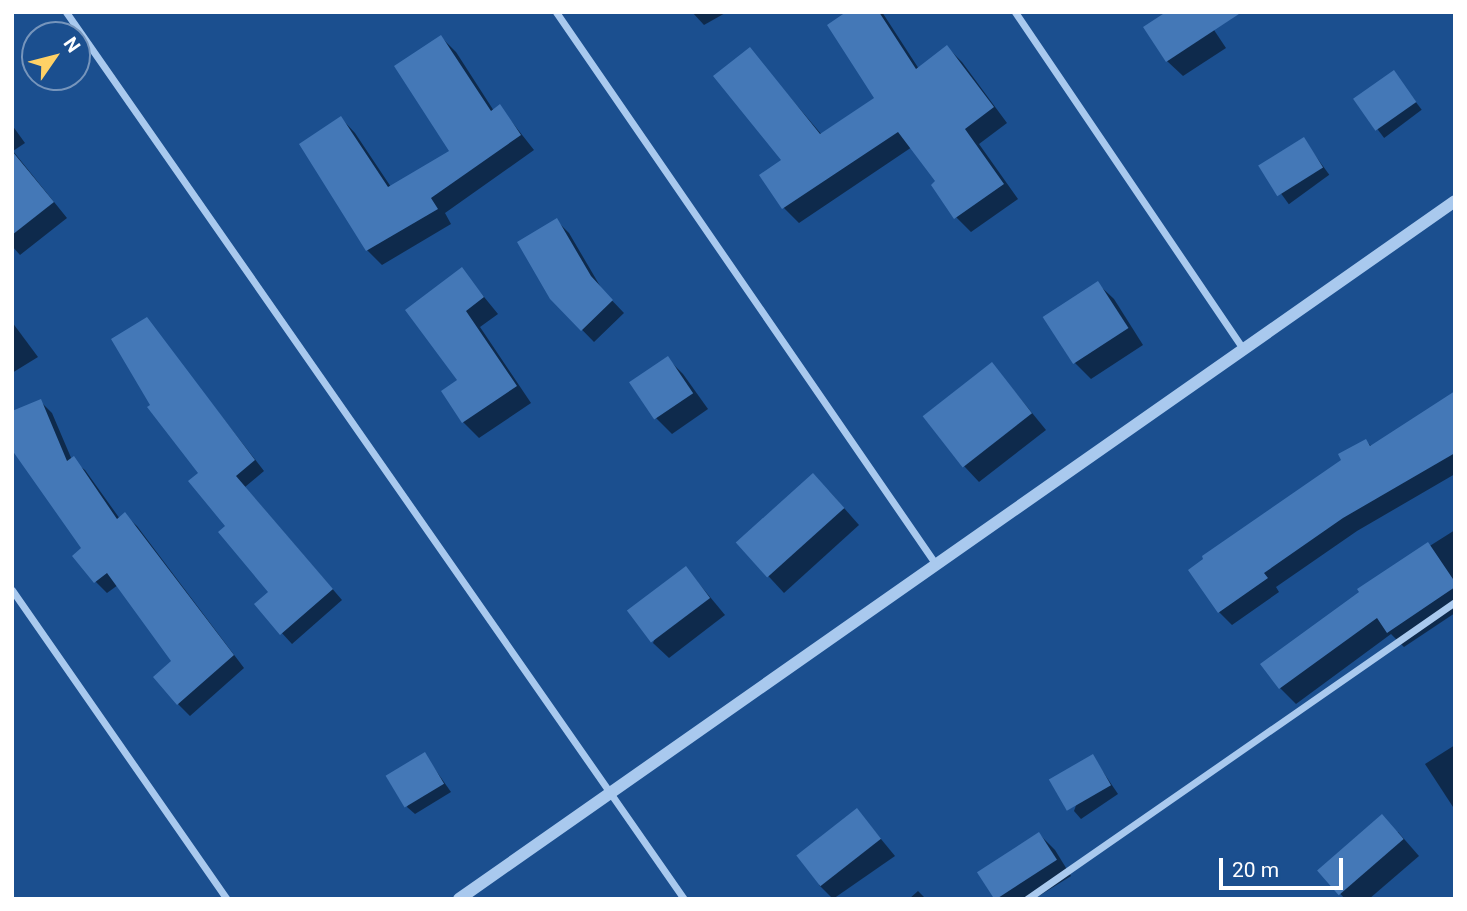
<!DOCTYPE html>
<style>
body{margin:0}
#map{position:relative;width:1467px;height:911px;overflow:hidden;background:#1b4f8f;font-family:Roboto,sans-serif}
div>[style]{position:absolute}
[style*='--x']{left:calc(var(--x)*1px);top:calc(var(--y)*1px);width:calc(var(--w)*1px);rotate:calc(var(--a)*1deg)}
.shadow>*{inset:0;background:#0007;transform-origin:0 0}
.building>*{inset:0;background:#4478b7;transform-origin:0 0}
.minor>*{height:7px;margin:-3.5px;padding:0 3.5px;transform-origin:3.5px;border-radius:3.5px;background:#a9c9ee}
.tertiary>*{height:12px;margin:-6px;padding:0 6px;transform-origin:6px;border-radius:6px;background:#a9c9ee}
span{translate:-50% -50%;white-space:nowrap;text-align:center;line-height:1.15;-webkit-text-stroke:5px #1b4f8f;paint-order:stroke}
.frame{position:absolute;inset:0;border:14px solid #fff;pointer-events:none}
.north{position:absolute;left:21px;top:21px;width:70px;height:70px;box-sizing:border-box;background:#1b4f8f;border:2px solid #7695bc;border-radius:50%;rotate:55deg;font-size:19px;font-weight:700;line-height:28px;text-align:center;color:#fff}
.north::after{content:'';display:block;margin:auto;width:24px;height:32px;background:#ffd166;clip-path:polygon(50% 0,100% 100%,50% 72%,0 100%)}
.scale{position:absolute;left:1219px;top:858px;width:124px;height:32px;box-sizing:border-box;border:4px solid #fff;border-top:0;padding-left:9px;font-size:21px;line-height:24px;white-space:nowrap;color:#fff;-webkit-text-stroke:5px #1b4f8f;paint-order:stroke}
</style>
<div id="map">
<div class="shadow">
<i style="clip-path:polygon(692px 12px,727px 12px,704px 25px)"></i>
<i style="clip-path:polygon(849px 12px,882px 12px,919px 69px,947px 47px,962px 62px,1007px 123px,979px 144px,1018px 199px,971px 232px,956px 217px,938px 182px,912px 147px,799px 223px,784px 208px,783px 161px,749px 49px,822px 135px,877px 98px)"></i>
<i style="clip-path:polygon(1204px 15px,1226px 48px,1183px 76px,1167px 61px)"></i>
<i style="clip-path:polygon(441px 37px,456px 52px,494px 111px,500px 107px,534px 150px,445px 213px,451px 224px,382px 265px,367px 250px,301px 144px,341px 118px,355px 133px,391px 187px,451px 152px)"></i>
<i style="left:1394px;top:73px;width:46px;height:47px;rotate:53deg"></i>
<i style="clip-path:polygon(12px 125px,25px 143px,13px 151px,67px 218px,20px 255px,12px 246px)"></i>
<i style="left:1304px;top:140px;width:43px;height:50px;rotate:54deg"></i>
<i style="clip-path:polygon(557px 221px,569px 233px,603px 291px,624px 313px,594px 342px,551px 298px)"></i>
<i style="clip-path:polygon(462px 270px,498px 314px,480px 327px,531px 403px,479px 438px,463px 422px,459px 381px)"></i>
<i style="clip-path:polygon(1098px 284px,1114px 299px,1143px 345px,1091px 379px,1075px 363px)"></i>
<i style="clip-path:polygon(146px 319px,264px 471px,245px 487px,342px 600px,292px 644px,256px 605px,271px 592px,228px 526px,200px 473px,153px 405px)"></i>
<i style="clip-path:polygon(12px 322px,38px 357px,12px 373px)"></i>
<i style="clip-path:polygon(667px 358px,683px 374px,708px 409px,672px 434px,656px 418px,632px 383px)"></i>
<i style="clip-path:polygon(992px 364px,1046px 430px,979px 482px,964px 466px)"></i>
<i style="clip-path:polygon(1455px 393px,1455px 474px,1357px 531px,1276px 587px,1279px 592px,1232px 625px,1219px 612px,1343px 461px,1366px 441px,1372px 447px)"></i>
<i style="clip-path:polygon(40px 401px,52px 413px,72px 460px,85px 470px,120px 519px,125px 515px,137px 526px,244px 668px,190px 716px,178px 704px,174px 662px,118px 585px,107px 593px,96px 582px)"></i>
<i style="clip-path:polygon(829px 491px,859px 525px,784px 593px,737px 542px)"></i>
<i style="clip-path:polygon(1455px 530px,1455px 613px,1404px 647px,1391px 634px,1296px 704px,1280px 688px,1263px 664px,1362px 592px,1360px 590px)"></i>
<i style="clip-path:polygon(686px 568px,725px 615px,669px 658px,653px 643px)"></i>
<i style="clip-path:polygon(1455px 745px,1455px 810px,1425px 764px)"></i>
<i style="clip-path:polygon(425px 755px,451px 792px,415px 814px,407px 807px)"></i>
<i style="clip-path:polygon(1093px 757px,1118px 794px,1081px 819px,1074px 811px)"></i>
<i style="clip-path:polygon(857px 810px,895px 856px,833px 899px,819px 885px)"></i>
<i style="clip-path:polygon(1398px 832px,1419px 856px,1369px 899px,1345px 899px,1320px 871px)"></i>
<i style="clip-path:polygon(1039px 834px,1055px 850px,1071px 876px,1034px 899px,997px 899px)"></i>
<i style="clip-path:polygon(918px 891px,926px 899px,909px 899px)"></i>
</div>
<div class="building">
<i style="clip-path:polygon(846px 12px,879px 12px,916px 69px,947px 45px,994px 107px,965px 129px,1004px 184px,954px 219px,931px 185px,935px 181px,898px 132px,782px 209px,759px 175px,781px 160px,713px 76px,750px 47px,820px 134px,874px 98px,827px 25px)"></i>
<i style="clip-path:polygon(1166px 12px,1242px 12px,1166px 62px,1143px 27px)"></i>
<i style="clip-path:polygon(441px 35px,491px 111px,500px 104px,521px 135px,431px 198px,438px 209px,366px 251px,299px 144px,341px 116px,388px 187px,449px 151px,394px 66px)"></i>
<i style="left:1394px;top:70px;width:39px;height:50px;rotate:55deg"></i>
<i style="left:1304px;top:137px;width:36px;height:54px;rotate:58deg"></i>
<i style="clip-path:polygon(12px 151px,54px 202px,12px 235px)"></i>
<i style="clip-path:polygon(557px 218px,591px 276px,613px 300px,581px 331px,550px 299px,517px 242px)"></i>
<i style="clip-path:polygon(462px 267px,484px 297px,466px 311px,517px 386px,462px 423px,441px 391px,457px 380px,405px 310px)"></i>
<i style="left:1098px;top:281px;width:56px;height:66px;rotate:57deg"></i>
<i style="clip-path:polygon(147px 317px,255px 460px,236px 476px,333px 589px,280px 635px,254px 604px,268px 592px,218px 532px,225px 526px,188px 481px,198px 473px,147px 407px,150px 405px,111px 339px)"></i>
<i style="left:668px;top:356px;width:45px;height:47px;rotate:56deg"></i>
<i style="left:992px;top:362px;width:65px;height:88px;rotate:52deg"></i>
<i style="clip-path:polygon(1455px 391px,1455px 453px,1343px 518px,1264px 573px,1268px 578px,1218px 613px,1188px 570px,1203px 559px,1202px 556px,1341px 460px,1338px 454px,1366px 439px,1370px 446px)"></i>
<i style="clip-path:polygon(41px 399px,67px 461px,74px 456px,117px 519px,125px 512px,234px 655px,177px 705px,153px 677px,171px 661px,107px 573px,94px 583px,72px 556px,81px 548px,12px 450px,12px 411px)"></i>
<i style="left:813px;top:473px;width:47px;height:104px;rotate:48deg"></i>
<i style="clip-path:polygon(1428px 542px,1455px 582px,1455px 587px,1387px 633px,1377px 618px,1279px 689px,1260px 664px,1359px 592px,1357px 589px)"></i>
<i style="left:686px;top:566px;width:40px;height:74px;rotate:53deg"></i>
<i style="left:425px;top:752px;width:37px;height:46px;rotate:59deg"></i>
<i style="left:1093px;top:754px;width:36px;height:51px;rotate:60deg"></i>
<i style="left:857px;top:808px;width:39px;height:77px;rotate:52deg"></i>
<i style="left:1382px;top:814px;width:33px;height:86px;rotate:49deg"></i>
<i style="left:1039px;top:832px;width:33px;height:74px;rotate:57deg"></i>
</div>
<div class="minor">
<i style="--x:66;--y:12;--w:1081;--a:55.13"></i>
<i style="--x:556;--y:12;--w:669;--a:55.48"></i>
<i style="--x:1015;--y:12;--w:407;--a:55.9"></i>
<i style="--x:12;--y:590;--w:376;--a:55.2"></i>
<i style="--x:1027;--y:899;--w:521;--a:-34.76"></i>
</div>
<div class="tertiary">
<i style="--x:459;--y:899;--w:1216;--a:-35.02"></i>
</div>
<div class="frame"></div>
<div class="north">N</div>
<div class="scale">20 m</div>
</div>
